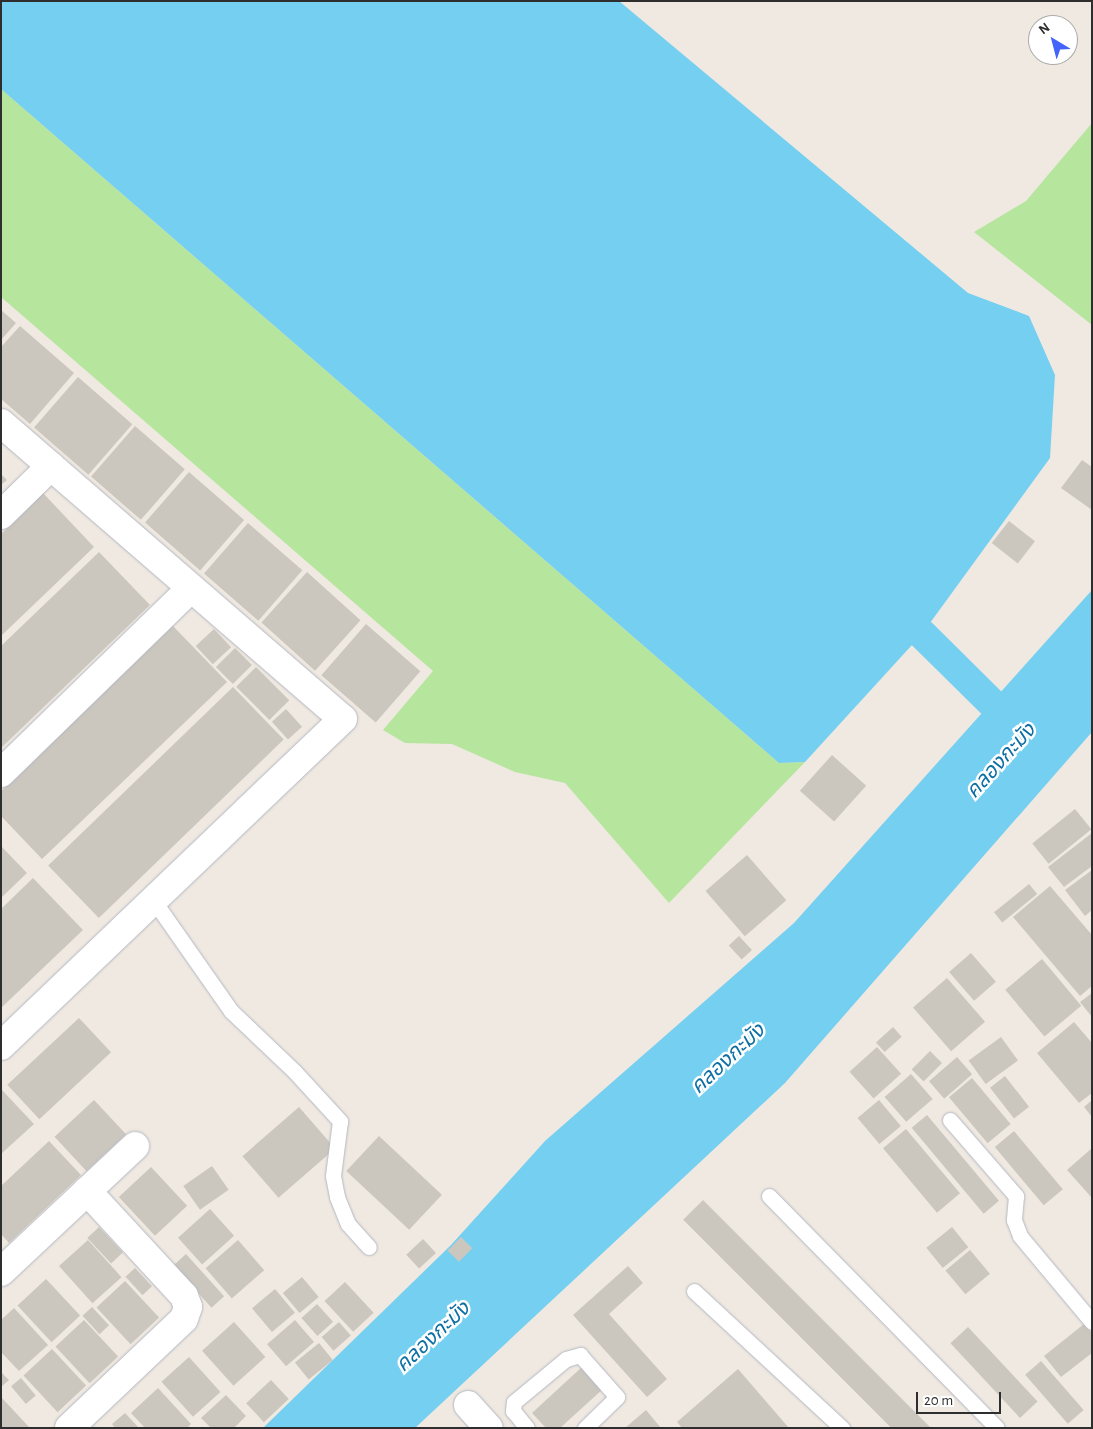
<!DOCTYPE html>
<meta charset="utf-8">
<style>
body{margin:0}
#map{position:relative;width:1093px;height:1429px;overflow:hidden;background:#efe9e1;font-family:"Alegreya Sans","Noto Sans Thai",sans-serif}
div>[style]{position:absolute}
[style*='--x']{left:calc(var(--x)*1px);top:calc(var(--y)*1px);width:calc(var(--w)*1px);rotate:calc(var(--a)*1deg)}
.green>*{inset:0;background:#b6e59e}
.water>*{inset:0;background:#75cff0}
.canal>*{height:30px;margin:-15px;padding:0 15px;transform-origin:15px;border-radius:15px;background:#75cff0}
.building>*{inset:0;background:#cbc7bf;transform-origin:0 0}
.roads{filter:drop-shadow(0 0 1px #b4b7c1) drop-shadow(0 0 1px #b4b7c1)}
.lane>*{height:15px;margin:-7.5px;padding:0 7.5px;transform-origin:7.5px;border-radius:7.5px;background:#fff}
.street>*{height:28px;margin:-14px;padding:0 14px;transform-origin:14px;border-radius:14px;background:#fff}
span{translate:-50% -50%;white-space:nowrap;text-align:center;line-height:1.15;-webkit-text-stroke:5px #fff;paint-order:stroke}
.water-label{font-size:21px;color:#0d6fa3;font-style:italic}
.frame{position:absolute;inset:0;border:2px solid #2e2e2e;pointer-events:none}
.north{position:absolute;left:1028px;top:15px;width:50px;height:50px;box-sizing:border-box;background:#fff;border:1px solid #ababab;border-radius:50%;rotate:323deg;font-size:14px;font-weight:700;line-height:20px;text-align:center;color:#2e2e2e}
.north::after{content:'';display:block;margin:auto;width:18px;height:22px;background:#4264fb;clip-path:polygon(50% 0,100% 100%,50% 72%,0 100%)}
.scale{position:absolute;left:916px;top:1392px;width:85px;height:22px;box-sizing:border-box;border:2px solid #2e2e2e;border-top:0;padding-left:6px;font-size:15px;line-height:18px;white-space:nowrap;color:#2e2e2e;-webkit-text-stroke:4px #fff;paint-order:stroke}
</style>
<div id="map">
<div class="green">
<i style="clip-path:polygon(1px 89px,779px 763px,805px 762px,669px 903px,565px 783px,515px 772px,452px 744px,405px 743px,383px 730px,433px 671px,1px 297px)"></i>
<i style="clip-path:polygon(1092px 123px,1092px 325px,974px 232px,1026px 201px)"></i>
</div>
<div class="water">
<i style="clip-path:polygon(1px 1px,619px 1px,968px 293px,1029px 316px,1055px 375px,1050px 458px,922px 634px,805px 762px,779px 763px,1px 89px)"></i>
<i style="clip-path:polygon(1092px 590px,1092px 732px,785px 1083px,415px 1428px,263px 1428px,451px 1245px,545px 1141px,794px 923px)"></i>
</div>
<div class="canal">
<i style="--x:922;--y:634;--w:135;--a:44.7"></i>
</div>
<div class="building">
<i style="clip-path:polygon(1px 310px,16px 323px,1px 340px)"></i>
<i style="clip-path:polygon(20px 326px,74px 373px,30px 424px,1px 399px,1px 347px)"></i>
<i style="left:78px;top:377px;width:72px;height:67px;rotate:41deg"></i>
<i style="left:135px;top:426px;width:66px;height:67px;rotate:41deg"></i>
<i style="clip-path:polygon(1082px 460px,1092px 467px,1092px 510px,1061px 488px)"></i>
<i style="left:189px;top:472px;width:73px;height:67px;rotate:41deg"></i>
<i style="clip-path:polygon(1px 474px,7px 480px,1px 485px)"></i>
<i style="clip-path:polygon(43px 493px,94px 547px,1px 636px,1px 534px)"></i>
<i style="left:1009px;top:521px;width:33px;height:28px;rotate:38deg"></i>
<i style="left:248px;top:523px;width:72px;height:67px;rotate:41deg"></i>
<i style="clip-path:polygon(99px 552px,150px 605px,1px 748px,1px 646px)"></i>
<i style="left:307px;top:572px;width:72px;height:68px;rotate:42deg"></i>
<i style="left:366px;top:624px;width:72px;height:68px;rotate:41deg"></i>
<i style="clip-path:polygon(173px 626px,227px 682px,42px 859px,1px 816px,1px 791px)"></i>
<i style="left:214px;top:629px;width:25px;height:25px;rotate:47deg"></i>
<i style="left:235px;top:648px;width:24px;height:27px;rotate:45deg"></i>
<i style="left:256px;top:667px;width:47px;height:28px;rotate:45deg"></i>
<i style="left:233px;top:687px;width:73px;height:257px;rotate:46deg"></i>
<i style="left:286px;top:709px;width:24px;height:19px;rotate:48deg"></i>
<i style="left:832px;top:755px;width:46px;height:48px;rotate:42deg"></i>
<i style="left:1075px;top:809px;width:26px;height:55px;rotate:51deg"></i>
<i style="clip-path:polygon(1092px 833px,1092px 866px,1064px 887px,1048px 867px)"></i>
<i style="clip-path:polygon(1px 846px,27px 873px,1px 898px)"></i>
<i style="left:747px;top:855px;width:60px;height:55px;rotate:49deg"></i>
<i style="clip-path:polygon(1092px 870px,1092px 910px,1085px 916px,1065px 890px)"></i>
<i style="clip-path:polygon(33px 878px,83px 930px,1px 1008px,1px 909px)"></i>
<i style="left:1029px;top:884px;width:13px;height:45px;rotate:51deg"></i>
<i style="clip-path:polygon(1050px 886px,1092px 935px,1092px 986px,1080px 996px,1013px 917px)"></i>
<i style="left:739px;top:936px;width:19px;height:14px;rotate:47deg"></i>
<i style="left:971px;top:953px;width:38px;height:29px;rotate:49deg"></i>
<i style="left:1042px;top:959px;width:61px;height:48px;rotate:50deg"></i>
<i style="left:947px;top:978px;width:58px;height:45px;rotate:49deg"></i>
<i style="clip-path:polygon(1092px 993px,1092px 1017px,1080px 1002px)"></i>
<i style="left:79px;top:1018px;width:47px;height:98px;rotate:47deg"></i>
<i style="clip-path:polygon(1074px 1022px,1092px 1043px,1092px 1093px,1079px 1103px,1037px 1053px)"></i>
<i style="left:893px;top:1027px;width:13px;height:23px;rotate:48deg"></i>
<i style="left:1001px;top:1037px;width:29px;height:40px;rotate:54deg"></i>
<i style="left:877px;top:1047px;width:36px;height:37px;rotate:48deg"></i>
<i style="left:930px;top:1051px;width:17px;height:26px;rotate:45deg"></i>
<i style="left:957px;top:1057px;width:23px;height:37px;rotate:49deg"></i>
<i style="left:911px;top:1074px;width:33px;height:35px;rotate:49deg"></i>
<i style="left:1005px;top:1076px;width:39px;height:19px;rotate:52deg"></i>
<i style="left:972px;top:1078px;width:60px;height:30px;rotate:50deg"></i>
<i style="clip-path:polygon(2px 1090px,34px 1124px,1px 1154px,1px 1091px)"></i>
<i style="left:94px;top:1100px;width:47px;height:54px;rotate:47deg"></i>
<i style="left:879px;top:1100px;width:34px;height:28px;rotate:50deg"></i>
<i style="clip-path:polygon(1092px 1100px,1092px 1117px,1084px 1107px)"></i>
<i style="left:299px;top:1107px;width:55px;height:75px;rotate:49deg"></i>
<i style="left:927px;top:1115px;width:112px;height:20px;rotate:50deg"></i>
<i style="left:906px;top:1129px;width:84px;height:30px;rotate:50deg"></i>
<i style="left:1014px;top:1131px;width:76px;height:25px;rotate:50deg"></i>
<i style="left:379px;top:1136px;width:86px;height:48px;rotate:43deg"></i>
<i style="clip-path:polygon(49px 1141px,81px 1175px,9px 1243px,1px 1234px,1px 1186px)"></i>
<i style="clip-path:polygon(1092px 1148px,1092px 1198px,1067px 1170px)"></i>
<i style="left:212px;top:1166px;width:29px;height:35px;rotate:55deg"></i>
<i style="left:151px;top:1167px;width:53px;height:44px;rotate:47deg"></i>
<i style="left:703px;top:1200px;width:325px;height:28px;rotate:45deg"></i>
<i style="left:210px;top:1209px;width:36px;height:43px;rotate:48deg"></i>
<i style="left:99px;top:1227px;width:35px;height:16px;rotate:47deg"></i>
<i style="left:952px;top:1227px;width:26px;height:33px;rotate:51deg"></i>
<i style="left:461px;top:1237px;width:16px;height:19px;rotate:45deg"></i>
<i style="left:423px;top:1239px;width:19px;height:23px;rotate:47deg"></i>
<i style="left:88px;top:1240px;width:50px;height:39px;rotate:48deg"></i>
<i style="left:238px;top:1240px;width:40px;height:43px;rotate:49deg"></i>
<i style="left:970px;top:1250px;width:31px;height:32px;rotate:50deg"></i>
<i style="left:186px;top:1254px;width:57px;height:17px;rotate:48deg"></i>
<i style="clip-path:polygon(628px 1266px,643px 1283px,609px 1314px,667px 1379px,647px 1397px,573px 1315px)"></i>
<i style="left:135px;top:1268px;width:25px;height:13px;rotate:47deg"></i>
<i style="left:302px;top:1277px;width:26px;height:25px;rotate:50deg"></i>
<i style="left:46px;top:1279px;width:50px;height:39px;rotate:47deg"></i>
<i style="left:125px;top:1281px;width:50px;height:39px;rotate:47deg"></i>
<i style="left:345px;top:1282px;width:42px;height:28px;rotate:47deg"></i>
<i style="left:275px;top:1289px;width:31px;height:30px;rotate:50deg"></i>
<i style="left:317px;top:1304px;width:24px;height:21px;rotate:48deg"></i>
<i style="left:92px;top:1307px;width:25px;height:13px;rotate:47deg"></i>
<i style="clip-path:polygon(14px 1308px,48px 1345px,19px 1371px,1px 1352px,1px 1320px)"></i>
<i style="left:84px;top:1320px;width:50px;height:39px;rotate:47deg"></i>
<i style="left:295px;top:1320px;width:29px;height:37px;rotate:49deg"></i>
<i style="left:234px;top:1322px;width:47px;height:43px;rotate:48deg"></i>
<i style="left:339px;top:1322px;width:18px;height:23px;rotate:49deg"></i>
<i style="clip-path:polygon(1084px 1324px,1092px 1333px,1092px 1353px,1061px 1377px,1044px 1356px)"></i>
<i style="left:968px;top:1327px;width:102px;height:24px;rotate:47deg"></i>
<i style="left:319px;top:1343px;width:22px;height:31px;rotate:51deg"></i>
<i style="left:52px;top:1349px;width:50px;height:39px;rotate:47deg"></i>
<i style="left:189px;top:1357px;width:47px;height:37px;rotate:48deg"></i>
<i style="left:1041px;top:1361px;width:65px;height:21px;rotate:49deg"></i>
<i style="clip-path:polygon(583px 1366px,603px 1389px,560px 1428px,546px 1428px,532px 1413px)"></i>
<i style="clip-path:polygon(738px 1369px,789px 1428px,682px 1428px,677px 1422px)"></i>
<i style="clip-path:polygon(1px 1372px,9px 1380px,1px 1387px)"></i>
<i style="left:21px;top:1378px;width:23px;height:13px;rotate:50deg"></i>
<i style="left:271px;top:1380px;width:26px;height:34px;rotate:47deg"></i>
<i style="clip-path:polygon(158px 1388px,191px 1424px,187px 1428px,145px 1428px,131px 1413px)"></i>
<i style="clip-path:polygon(226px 1395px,246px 1416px,234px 1428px,211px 1428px,201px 1418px)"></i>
<i style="clip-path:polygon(1px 1397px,30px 1428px,1px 1428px)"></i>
<i style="clip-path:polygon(646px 1410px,661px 1428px,625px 1428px)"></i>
<i style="clip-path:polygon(125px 1413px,139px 1428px,115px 1428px,112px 1424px)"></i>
</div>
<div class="roads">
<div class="lane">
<i style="--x:154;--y:901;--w:134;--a:55"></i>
<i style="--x:231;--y:1011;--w:88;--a:43.6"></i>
<i style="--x:295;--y:1072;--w:67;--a:47.4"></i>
<i style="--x:340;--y:1121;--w:55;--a:97.3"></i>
<i style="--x:333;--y:1176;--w:21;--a:79"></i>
<i style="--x:337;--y:1197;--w:29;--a:68"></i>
<i style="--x:348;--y:1224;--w:31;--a:48"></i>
<i style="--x:950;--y:1120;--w:101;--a:49"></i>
<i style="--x:1016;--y:1196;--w:24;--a:95"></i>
<i style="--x:1014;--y:1220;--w:17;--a:69"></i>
<i style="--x:1020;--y:1236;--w:112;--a:50.1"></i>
<i style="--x:769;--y:1196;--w:325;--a:45.5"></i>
<i style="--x:694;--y:1291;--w:202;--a:42.8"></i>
<i style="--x:527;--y:1428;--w:22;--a:-129"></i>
<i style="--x:513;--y:1411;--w:9;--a:-84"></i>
<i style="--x:514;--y:1402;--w:67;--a:-39.6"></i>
<i style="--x:566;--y:1359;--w:15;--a:-16"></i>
<i style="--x:580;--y:1355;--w:56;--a:48.6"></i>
<i style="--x:617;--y:1397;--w:45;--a:135.9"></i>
</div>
<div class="street">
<i style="--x:1;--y:423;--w:452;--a:40.9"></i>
<i style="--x:343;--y:719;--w:473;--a:136.3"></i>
<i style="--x:1;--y:515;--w:70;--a:-44.4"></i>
<i style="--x:1;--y:773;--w:265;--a:-44.2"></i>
<i style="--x:1;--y:1272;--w:184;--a:-43.2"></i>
<i style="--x:468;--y:1405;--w:31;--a:48"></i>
<i style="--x:69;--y:1428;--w:158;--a:-43.5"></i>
<i style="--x:184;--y:1319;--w:13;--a:-72"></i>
<i style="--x:188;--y:1307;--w:12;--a:-110"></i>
<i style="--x:184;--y:1296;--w:143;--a:-132.7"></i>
</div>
</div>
<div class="water-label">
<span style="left:1001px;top:761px;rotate:-48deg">คลองกะมัง</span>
<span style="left:728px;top:1059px;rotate:-43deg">คลองกะมัง</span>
<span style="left:433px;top:1337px;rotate:-43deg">คลองกะมัง</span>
</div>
<div class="frame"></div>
<div class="north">N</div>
<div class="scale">20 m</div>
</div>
